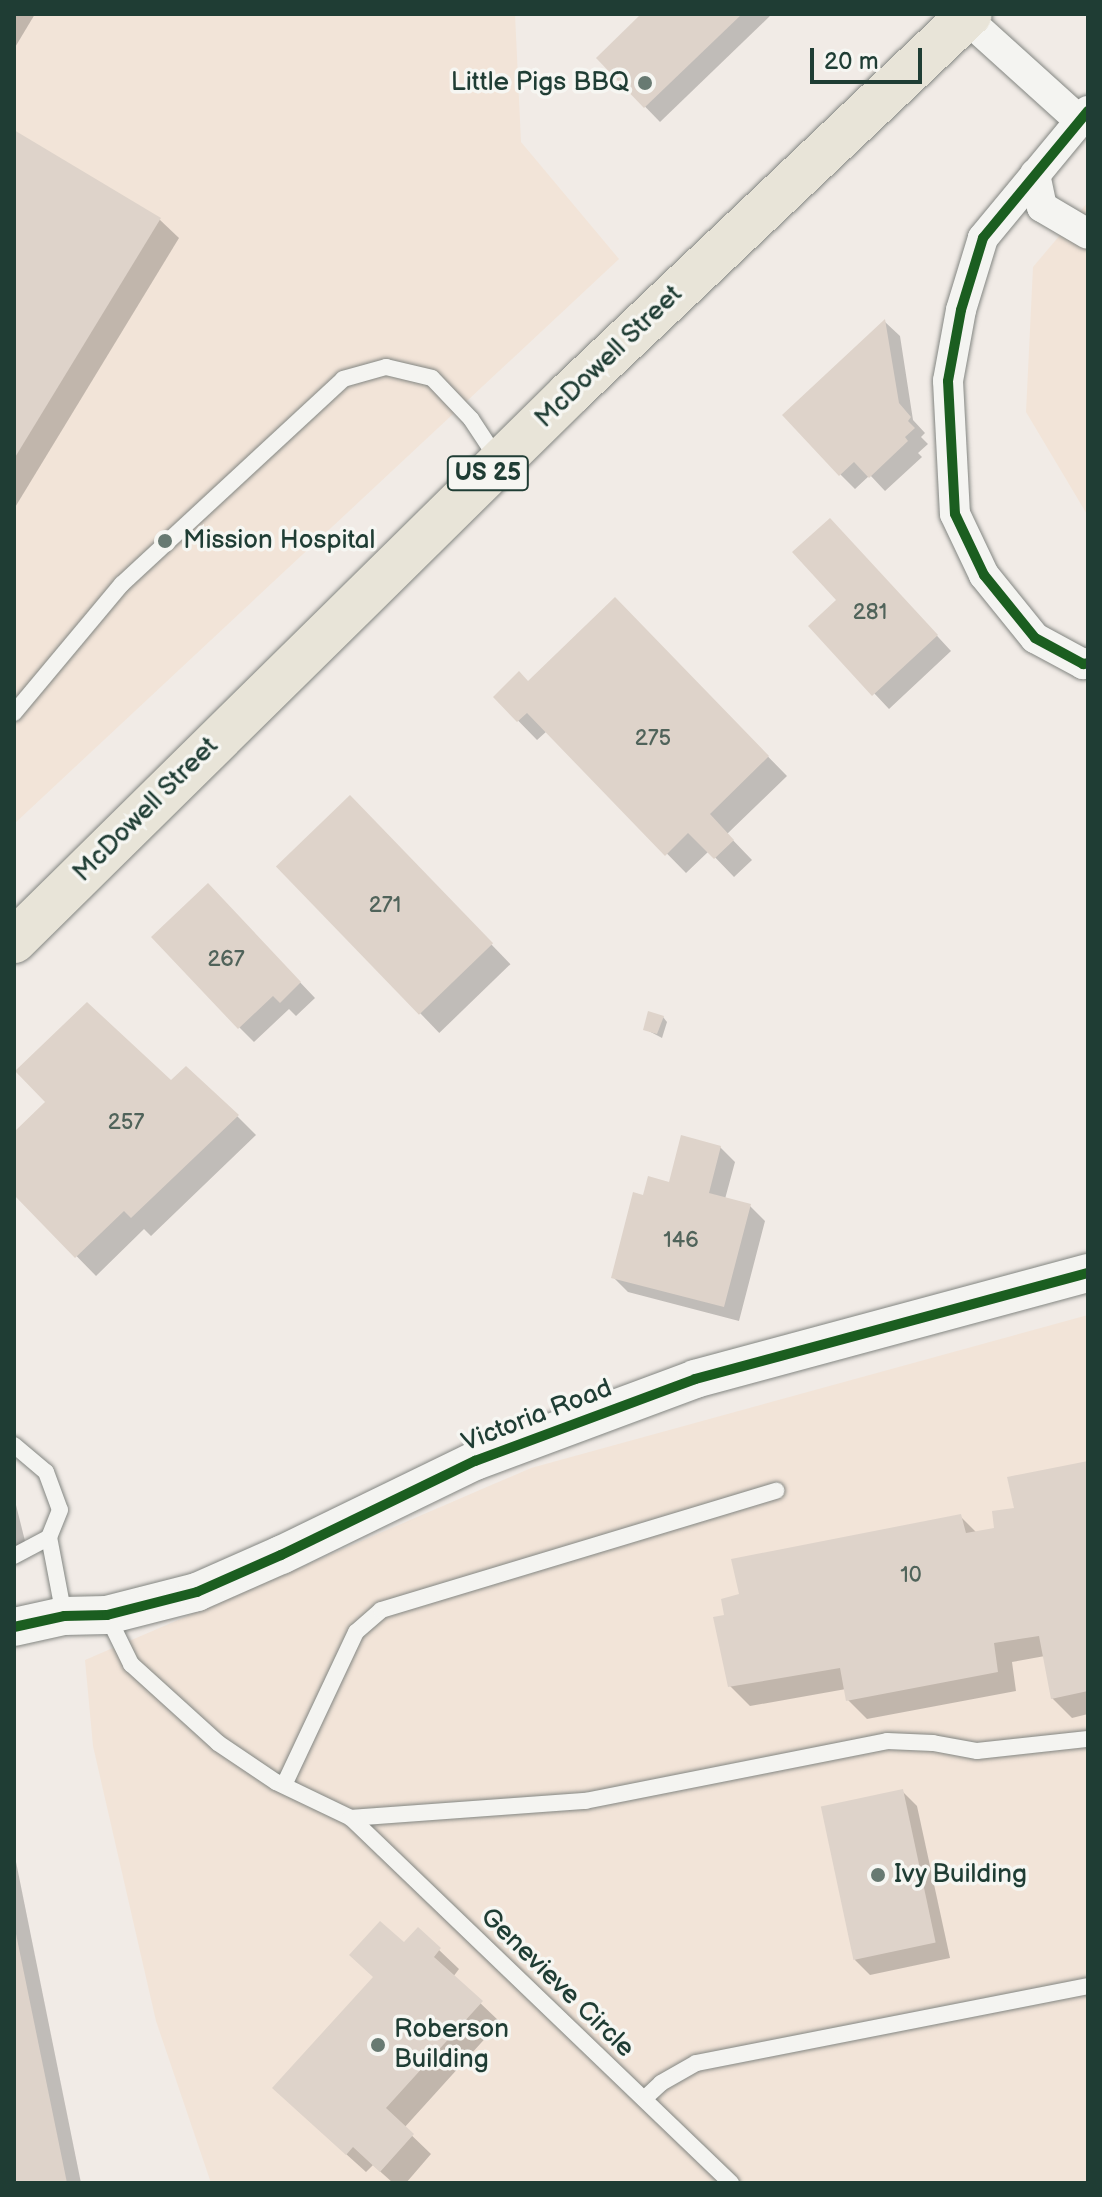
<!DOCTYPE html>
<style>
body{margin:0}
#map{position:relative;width:1102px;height:2197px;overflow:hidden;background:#f1ebe6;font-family:"Balsamiq Sans",sans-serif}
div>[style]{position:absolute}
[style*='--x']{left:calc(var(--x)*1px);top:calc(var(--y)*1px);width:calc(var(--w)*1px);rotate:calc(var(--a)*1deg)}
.built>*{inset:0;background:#f2e4d8}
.shadow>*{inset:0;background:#0003;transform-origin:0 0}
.building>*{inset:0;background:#ded3ca;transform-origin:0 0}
.roads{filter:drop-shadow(0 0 2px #838682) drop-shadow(0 0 2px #838682)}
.service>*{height:16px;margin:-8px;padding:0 8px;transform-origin:8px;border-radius:8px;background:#f4f4f1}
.minor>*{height:30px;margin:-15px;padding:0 15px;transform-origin:15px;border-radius:15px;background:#f4f4f1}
.tertiary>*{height:38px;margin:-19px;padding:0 19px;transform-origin:19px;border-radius:19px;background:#f4f4f1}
.primary>*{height:44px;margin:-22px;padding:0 22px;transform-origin:22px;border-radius:22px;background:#e8e4d8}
.cycleway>*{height:10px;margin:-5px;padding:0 5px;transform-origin:5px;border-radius:5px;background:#1b5e20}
.dots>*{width:22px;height:22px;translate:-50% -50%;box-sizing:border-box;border:4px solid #f6f6f2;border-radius:50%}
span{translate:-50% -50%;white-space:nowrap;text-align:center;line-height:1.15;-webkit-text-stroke:7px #f6f6f2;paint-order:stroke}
.number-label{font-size:22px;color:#50635a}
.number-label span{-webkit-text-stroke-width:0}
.shield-label span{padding:2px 6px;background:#f6f6f2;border:2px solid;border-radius:6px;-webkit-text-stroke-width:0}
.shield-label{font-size:24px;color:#1f3d34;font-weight:700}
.poi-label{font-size:26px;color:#1f3d34}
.right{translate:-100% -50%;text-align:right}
.left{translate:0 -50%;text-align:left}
.street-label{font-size:26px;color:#1f3d34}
.frame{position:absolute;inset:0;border:16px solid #1f3d34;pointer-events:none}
.scale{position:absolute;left:810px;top:48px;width:112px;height:36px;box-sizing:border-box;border:4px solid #1f3d34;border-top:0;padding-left:10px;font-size:24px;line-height:28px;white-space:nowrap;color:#1f3d34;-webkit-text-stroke:6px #f6f6f2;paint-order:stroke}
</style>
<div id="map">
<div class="built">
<i style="clip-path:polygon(14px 14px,515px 14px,521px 142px,619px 259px,14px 824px)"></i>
<i style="clip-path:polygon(1088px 202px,1088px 516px,1026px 412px,1033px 267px)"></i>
<i style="clip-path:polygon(1088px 1315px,1088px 2183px,211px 2183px,156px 2021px,93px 1746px,85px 1660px,531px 1468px)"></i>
</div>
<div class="shadow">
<i style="clip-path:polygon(14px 14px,35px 14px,14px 49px)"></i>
<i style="clip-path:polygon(644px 14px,772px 14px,660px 122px,598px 58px)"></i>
<i style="clip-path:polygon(14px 132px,159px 219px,179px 238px,14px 509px)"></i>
<i style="clip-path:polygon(885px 322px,900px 336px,913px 420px,925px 433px,921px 437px,928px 444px,918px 453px,922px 457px,885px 491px,870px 475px,855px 489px,840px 474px)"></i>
<i style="clip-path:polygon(844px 535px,951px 651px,889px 709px,811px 626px,839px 600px)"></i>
<i style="clip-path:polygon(615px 600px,787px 776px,727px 834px,752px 860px,734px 877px,709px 851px,686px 873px,547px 731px,537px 740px,495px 697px,528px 684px)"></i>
<i style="left:350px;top:798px;width:231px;height:99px;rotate:46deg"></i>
<i style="clip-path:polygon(223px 901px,315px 998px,296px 1016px,289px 1009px,254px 1042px,239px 1027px)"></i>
<i style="clip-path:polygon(663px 1017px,667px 1022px,662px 1038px,645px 1029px)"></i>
<i style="clip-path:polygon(171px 1083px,237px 1116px,256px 1135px,151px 1236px,144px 1229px,96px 1276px,14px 1192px,14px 1134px)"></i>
<i style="clip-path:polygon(720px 1147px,735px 1162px,725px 1199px,750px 1206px,765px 1221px,739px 1321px,628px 1292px,613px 1277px,644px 1197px,670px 1184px)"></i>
<i style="clip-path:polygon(1088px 1463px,1088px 1714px,1072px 1718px,1052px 1698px,1045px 1656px,1012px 1662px,1016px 1691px,867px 1719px,848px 1700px,846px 1689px,750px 1706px,730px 1686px,961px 1517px,977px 1533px,997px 1529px,1016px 1510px)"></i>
<i style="clip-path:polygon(14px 1497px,27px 1549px,14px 1552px)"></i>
<i style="clip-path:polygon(902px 1791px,917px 1806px,950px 1958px,870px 1975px,855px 1960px)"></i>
<i style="clip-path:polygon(14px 1852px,81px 2183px,14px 2183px)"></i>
<i style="clip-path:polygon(418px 1930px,459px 1969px,453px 1977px,500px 2022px,404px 2128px,431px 2154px,406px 2183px,393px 2183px,373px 2165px,366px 2172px,294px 2107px)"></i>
</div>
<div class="building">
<i style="clip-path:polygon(641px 14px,742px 14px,644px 108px,596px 58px)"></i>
<i style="clip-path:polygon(14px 130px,161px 218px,14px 459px)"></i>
<i style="clip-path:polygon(885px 319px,899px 403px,911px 417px,908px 421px,915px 428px,905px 437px,908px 441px,869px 478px,854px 462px,839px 476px,782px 415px)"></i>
<i style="clip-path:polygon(830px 518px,938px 635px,872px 696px,808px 626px,836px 600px,792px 552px)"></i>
<i style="clip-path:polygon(615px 597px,769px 756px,710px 814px,734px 840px,714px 859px,688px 833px,665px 856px,527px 713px,517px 722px,493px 697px,519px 671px,528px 681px)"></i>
<i style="left:350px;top:795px;width:206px;height:103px;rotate:46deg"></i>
<i style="clip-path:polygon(208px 883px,301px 982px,280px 1003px,273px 996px,238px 1029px,151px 937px)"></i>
<i style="clip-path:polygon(87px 1002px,171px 1080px,186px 1066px,239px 1115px,131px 1218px,124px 1211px,75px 1258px,14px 1195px,14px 1132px,45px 1102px,15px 1071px)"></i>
<i style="clip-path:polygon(648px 1011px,664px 1016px,657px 1034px,643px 1030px)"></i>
<i style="clip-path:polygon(681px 1135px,721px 1146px,709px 1193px,751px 1204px,724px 1307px,611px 1278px,633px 1192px,643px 1195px,648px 1176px,669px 1182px)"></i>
<i style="clip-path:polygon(1088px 1461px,1088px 1691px,1051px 1699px,1039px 1636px,994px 1643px,998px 1672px,846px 1701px,840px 1668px,728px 1687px,713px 1617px,724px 1615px,721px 1599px,739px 1594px,731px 1559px,961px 1514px,966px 1533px,994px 1528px,992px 1511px,1014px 1508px,1007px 1477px)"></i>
<i style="left:903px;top:1789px;width:157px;height:84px;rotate:78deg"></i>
<i style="clip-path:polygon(380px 1921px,404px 1942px,418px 1927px,441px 1948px,434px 1957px,483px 2001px,386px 2108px,414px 2134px,380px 2172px,353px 2147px,346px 2155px,272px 2088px,373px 1977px,349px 1955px)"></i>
<i style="clip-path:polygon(14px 1929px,15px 1929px,67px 2183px,14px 2183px)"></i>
</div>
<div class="roads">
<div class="service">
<i style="--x:14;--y:713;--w:168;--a:-50.1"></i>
<i style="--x:122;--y:584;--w:301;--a:-42.8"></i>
<i style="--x:343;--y:379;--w:45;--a:-15.6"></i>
<i style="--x:386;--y:367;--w:47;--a:13.4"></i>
<i style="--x:432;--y:378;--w:57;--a:46.4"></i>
<i style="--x:471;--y:419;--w:49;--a:56.6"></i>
<i style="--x:14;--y:1445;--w:42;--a:40.2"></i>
<i style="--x:46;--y:1472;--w:40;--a:69.8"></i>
<i style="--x:60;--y:1510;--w:29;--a:112"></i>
<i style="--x:49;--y:1537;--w:80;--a:79.2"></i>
<i style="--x:14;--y:1556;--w:40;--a:-28"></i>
<i style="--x:107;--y:1615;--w:55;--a:63.9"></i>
<i style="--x:131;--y:1664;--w:118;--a:42.2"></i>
<i style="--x:218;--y:1743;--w:70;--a:33.9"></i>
<i style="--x:276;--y:1782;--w:83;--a:25.6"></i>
<i style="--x:351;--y:1818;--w:235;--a:-4.2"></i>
<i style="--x:585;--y:1801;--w:308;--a:-11.2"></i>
<i style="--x:887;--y:1741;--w:46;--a:2.5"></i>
<i style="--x:933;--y:1743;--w:45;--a:10.3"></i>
<i style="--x:977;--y:1751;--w:112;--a:-6.2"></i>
<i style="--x:284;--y:1785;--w:169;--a:-64.8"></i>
<i style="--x:356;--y:1632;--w:33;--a:-41"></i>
<i style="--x:381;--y:1610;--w:413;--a:-16.8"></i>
<i style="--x:351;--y:1818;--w:527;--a:43.85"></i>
<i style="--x:644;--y:2099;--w:23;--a:-43"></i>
<i style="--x:661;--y:2083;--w:40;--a:-29.7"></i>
<i style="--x:696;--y:2063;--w:399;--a:-11.1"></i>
</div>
<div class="minor">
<i style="--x:966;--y:18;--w:154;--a:42.1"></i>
<i style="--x:1088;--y:111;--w:165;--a:129.6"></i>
<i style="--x:983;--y:238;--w:75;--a:107"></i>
<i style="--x:961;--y:310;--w:72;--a:100.4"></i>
<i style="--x:948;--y:381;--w:133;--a:87"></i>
<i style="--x:955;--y:514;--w:68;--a:64.6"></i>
<i style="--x:984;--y:575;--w:81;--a:51"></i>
<i style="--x:1035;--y:638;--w:55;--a:28.4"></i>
<i style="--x:1083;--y:664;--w:5;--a:-11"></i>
<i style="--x:1035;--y:174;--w:34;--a:78"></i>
<i style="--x:1042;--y:207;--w:53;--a:30.4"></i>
</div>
<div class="tertiary">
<i style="--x:14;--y:1627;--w:51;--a:-12.4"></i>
<i style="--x:64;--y:1616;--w:43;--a:-1.3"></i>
<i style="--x:107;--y:1615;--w:93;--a:-14.3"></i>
<i style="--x:197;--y:1592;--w:92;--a:-23.8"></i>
<i style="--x:281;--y:1555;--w:216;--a:-25.9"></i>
<i style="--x:475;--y:1461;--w:235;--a:-20.4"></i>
<i style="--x:695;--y:1379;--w:407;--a:-15.1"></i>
</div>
<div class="primary">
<i style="--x:14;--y:941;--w:779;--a:-44.58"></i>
<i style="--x:569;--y:394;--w:552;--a:-43.46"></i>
</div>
</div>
<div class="cycleway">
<i style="--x:1088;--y:111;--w:165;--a:129.6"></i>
<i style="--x:983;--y:238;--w:75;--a:107"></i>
<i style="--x:961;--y:310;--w:72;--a:100.4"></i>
<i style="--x:948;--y:381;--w:133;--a:87"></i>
<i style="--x:955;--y:514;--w:68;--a:64.6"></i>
<i style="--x:984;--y:575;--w:81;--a:51"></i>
<i style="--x:1035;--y:638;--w:55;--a:28.4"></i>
<i style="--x:1083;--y:664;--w:5;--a:-11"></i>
<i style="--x:14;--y:1627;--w:51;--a:-12.4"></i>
<i style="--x:64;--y:1616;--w:43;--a:-1.3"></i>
<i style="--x:107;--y:1615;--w:93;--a:-14.3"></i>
<i style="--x:197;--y:1592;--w:92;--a:-23.8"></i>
<i style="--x:281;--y:1555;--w:216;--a:-25.9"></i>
<i style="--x:475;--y:1461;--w:235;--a:-20.4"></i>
<i style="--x:695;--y:1379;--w:407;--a:-15.1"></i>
</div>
<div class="dots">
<i style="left:645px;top:83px;background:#687a72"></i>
<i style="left:165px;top:541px;background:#687a72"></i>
<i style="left:878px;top:1875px;background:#687a72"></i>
<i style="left:378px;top:2045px;background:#687a72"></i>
</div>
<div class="number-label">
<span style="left:870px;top:613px">281</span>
<span style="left:653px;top:739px">275</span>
<span style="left:385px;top:906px">271</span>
<span style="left:226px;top:960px">267</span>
<span style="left:126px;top:1123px">257</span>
<span style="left:681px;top:1241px">146</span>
<span style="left:911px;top:1576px">10</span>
</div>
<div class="shield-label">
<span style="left:488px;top:473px">US 25</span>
</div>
<div class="poi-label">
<span class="right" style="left:629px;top:83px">Little Pigs BBQ</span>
<span class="left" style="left:183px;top:541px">Mission Hospital</span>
<span class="left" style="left:894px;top:1875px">Ivy Building</span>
<span class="left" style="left:394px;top:2045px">Roberson<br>Building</span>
</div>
<div class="street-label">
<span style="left:609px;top:357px;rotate:-44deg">McDowell Street</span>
<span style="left:146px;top:810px;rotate:-45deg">McDowell Street</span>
<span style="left:537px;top:1416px;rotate:-21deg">Victoria Road</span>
<span style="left:557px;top:1983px;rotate:44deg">Genevieve Circle</span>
</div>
<div class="frame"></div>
<div class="scale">20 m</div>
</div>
